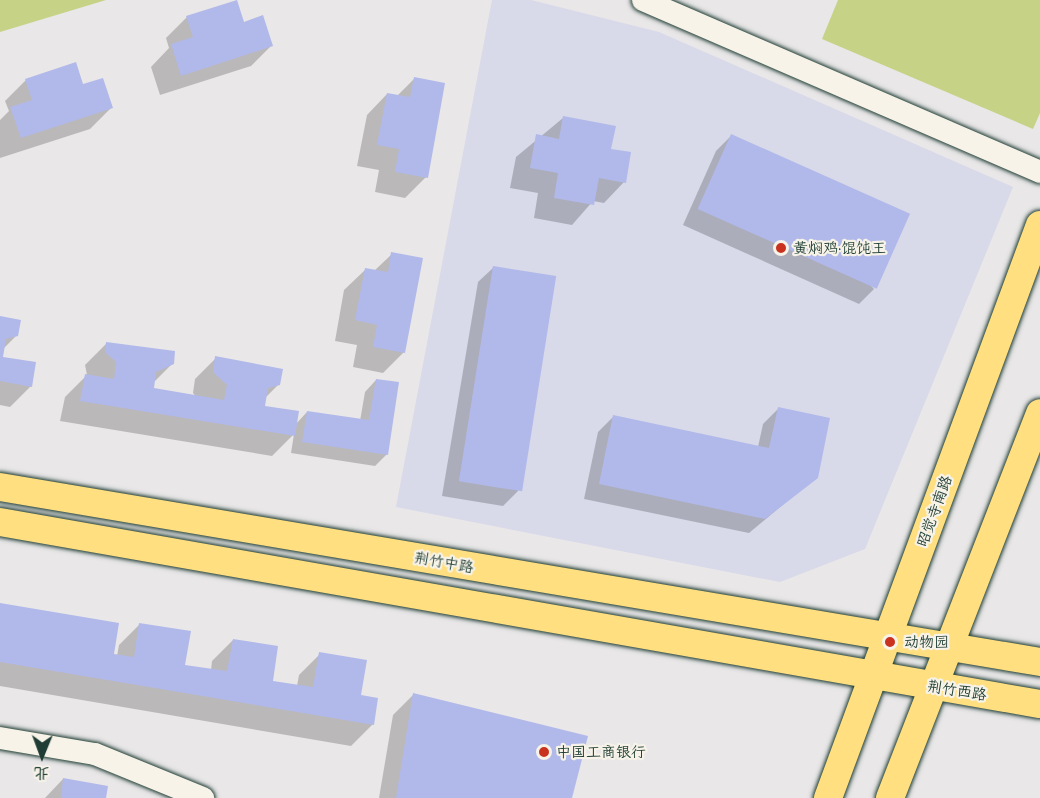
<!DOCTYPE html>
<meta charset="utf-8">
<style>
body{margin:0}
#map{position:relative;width:1040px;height:798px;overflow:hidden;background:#e9e7e8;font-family:Delius,"LXGW WenKai TC",sans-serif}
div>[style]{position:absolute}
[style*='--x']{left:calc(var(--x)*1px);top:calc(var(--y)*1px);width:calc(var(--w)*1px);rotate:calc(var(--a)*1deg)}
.built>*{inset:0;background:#d8d9e9}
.green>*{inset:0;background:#c6d286}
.shadow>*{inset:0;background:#0003}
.building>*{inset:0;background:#b1b9ea;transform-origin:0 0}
.roads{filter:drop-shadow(0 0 2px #1f3d34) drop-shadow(0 0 2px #1f3d34)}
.minor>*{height:22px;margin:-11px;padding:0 11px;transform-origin:11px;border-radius:11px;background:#f7f3e8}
.major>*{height:28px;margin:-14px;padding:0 14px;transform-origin:14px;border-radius:14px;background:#ffdf80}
.dots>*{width:16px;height:16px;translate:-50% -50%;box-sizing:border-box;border:3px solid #f7f3e8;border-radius:50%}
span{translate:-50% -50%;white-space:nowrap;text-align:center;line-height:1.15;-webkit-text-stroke:4.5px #f7f3e8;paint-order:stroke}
.poi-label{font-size:15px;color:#1f3d34}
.left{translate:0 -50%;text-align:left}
.street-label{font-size:15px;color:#1f3d34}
.north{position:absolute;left:12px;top:726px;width:60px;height:60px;-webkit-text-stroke:4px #f7f3e8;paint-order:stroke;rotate:181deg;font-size:16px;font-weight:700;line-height:24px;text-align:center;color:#1f3d34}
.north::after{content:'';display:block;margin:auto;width:21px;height:27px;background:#1f3d34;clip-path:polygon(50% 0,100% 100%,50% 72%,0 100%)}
</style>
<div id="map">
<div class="built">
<i style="clip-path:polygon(492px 0,531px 0,659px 32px,1013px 187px,865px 549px,780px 582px,396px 507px)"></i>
</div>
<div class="green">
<i style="clip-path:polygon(0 0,106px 0,0 32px)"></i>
<i style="clip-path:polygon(838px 0,1040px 0,1040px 113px,1033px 129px,822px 39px)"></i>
</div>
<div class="shadow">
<i style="clip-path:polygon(187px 17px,243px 23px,272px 45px,251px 66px,160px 95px,151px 67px,169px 48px,166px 38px)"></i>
<i style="clip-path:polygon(414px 79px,426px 177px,405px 198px,375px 192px,379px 170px,357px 166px,367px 115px,387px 94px,397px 96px)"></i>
<i style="clip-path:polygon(26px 80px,82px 86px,111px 108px,90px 129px,0 158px,0 120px,9px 111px,5px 101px)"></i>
<i style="clip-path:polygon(563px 118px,610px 150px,624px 182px,604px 203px,593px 201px,572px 225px,534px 218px,538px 193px,510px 188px,516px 157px)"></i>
<i style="clip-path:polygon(731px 136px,874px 289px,859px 304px,683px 225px,716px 151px)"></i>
<i style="clip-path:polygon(392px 254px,404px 352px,383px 373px,353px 367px,357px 345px,335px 341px,344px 290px,365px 270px,374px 271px)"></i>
<i style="clip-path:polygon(494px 267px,518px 491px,503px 506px,442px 496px,478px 282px)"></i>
<i style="clip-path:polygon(0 318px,16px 336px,3px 349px,1px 358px,31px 386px,10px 407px,0 405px)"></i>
<i style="clip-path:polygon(106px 344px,172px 364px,153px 383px,152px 389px,196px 397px,193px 393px,195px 379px,216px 358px,278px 385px,265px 398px,264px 407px,295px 425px,307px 412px,360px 421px,365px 392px,376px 380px,387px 454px,375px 466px,291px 453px,294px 434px,272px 456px,60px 421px,65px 397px,87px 375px,85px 365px)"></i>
<i style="clip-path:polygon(779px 408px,816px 477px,749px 533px,584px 499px,598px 432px,613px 417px,758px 447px,763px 424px)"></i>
<i style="clip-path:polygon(0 605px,117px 656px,119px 645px,140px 624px,184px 666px,211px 670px,212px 661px,233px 640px,271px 682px,297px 686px,299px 675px,320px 654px,359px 697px,377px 700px,372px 725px,351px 746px,0 686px)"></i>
<i style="clip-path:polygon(414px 694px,570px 798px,379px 798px,393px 715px)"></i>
<i style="clip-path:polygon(63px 779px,104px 798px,45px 798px)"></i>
</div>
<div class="building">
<i style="clip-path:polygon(237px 0,244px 22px,263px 15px,273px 46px,181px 76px,171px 44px,193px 37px,186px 16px)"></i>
<i style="clip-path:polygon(76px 62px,83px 84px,103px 78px,113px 108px,21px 138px,10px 107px,32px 100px,25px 79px)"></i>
<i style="clip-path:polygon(414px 77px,445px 83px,428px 178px,395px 172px,399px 149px,377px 145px,387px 93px,410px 97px)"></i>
<i style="clip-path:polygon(563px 116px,616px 126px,611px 149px,631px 152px,626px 183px,599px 178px,594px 205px,554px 198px,558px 173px,530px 168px,536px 134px,559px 139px)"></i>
<i style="left:731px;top:134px;width:196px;height:82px;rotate:24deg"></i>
<i style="clip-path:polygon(391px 252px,423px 258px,405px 353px,373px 347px,377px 325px,355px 320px,365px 268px,388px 272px)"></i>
<i style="left:493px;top:266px;width:64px;height:218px;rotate:9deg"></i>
<i style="clip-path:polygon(0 316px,21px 320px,18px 336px,6px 339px,3px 357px,36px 362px,32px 387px,0 381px)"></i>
<i style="clip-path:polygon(106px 342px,175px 351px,174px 364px,156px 372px,154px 388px,224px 400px,227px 385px,213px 372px,215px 356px,283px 369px,280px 385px,268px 388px,265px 406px,299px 411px,295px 436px,80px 401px,85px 374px,114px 379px,116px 362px,105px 352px)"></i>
<i style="clip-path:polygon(376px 379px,399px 382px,388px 455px,302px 442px,307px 411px,369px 420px)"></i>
<i style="clip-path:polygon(778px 407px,830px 418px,818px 478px,765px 519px,599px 484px,613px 415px,769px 448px)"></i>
<i style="clip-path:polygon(0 603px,119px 623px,114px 654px,134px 657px,139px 623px,191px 631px,185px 665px,227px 671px,233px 639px,278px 646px,273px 681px,313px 687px,319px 652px,367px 660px,361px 695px,378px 698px,374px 725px,0 662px)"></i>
<i style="clip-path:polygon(413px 693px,588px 736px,572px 798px,396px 798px)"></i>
<i style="clip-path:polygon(63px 778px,108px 786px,106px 798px,61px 798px)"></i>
</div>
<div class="roads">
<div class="minor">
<i style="--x:643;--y:0;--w:433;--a:23.4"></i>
<i style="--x:0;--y:738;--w:96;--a:9.6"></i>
<i style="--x:95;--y:754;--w:117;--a:22.2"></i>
</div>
<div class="major">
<i style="--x:0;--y:487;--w:1055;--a:9.55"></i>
<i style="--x:0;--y:522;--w:1056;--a:9.93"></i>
<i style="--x:828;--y:798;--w:611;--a:-69.7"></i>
<i style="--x:890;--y:798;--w:413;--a:-68.7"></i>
</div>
</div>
<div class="dots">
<i style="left:781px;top:248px;background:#c8321e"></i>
<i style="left:890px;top:642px;background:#c8321e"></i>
<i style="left:544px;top:752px;background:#c8321e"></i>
</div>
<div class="poi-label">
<span class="left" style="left:793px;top:248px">黄焖鸡·馄饨王</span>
<span class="left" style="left:904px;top:642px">动物园</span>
<span class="left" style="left:556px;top:752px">中国工商银行</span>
</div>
<div class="street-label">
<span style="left:934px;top:511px;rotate:-70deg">昭觉寺南路</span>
<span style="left:444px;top:562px;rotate:10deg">荆竹中路</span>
<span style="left:957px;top:690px;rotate:9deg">荆竹西路</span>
</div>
<div class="north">北</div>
</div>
